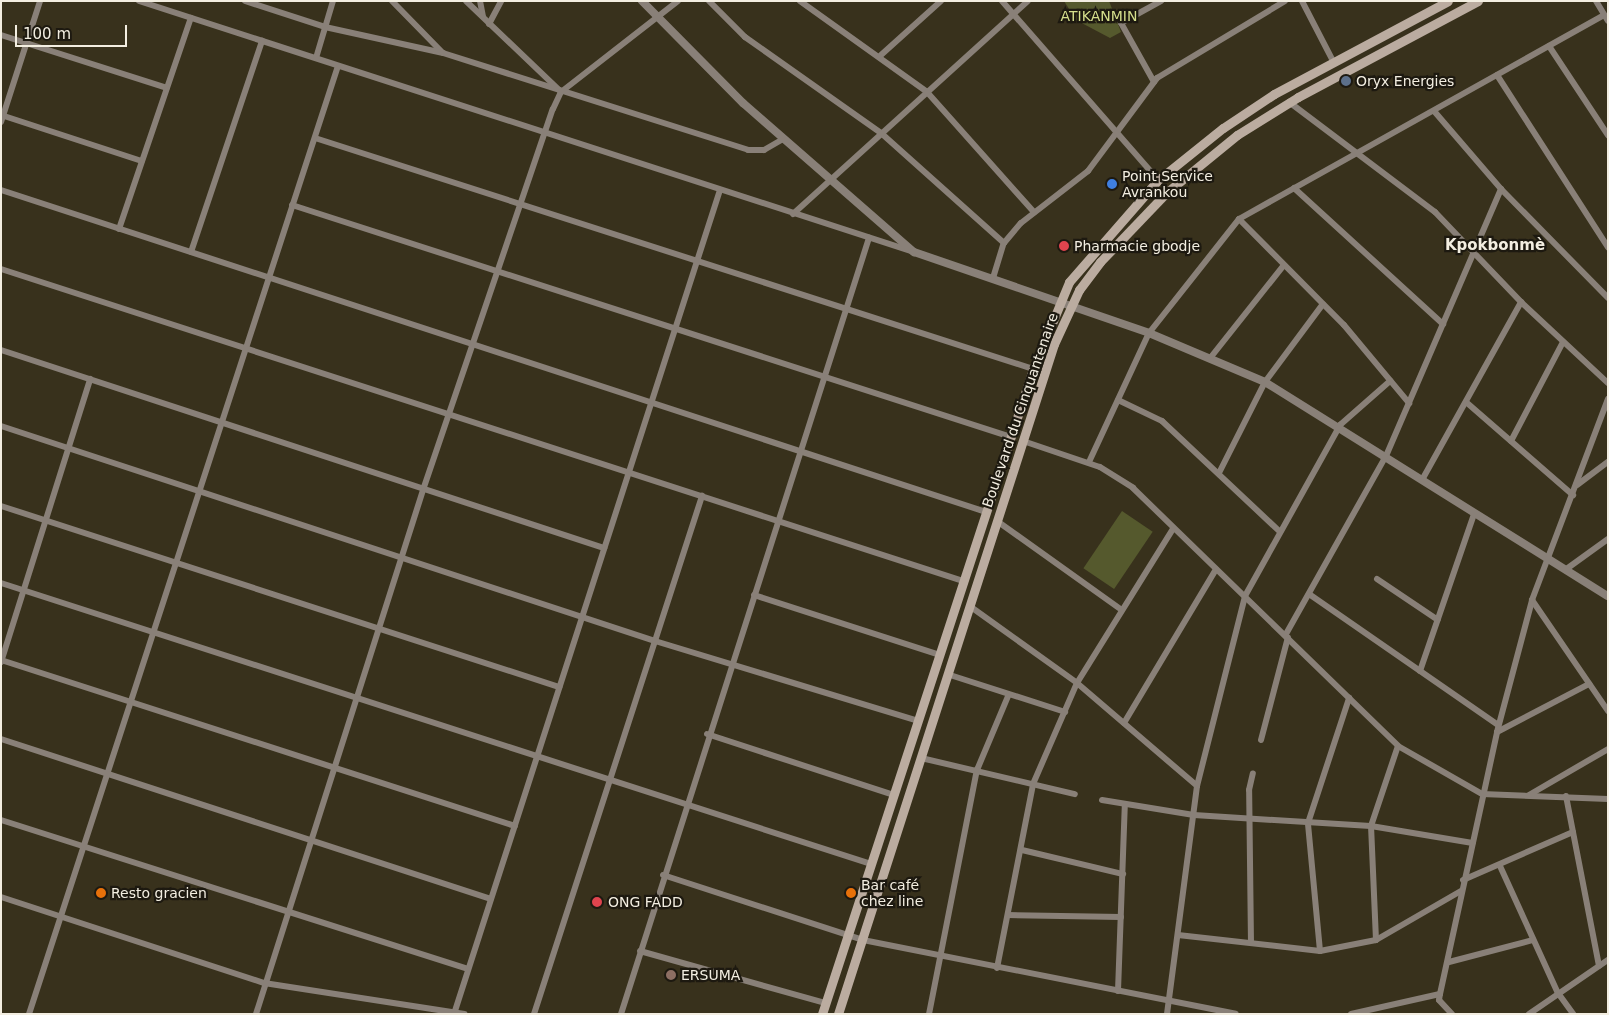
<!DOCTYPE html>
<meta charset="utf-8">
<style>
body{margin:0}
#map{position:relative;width:1609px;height:1015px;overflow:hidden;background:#38311c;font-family:"DejaVu Sans",sans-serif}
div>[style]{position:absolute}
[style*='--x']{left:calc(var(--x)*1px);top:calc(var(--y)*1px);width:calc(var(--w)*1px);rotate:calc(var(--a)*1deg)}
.green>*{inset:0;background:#55592d;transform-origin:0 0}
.minor>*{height:6px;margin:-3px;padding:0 3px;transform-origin:3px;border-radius:3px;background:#898078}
.tertiary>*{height:8px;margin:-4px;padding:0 4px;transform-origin:4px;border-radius:4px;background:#898078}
.secondary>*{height:9px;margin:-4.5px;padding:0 4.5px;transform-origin:4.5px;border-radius:4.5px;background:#bbaca0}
.dots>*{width:14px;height:14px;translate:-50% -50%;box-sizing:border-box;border:2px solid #1d1910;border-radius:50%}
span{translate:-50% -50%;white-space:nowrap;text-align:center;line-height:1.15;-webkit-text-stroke:4.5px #1d1910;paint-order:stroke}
.park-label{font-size:14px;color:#d5de8c}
.poi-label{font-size:14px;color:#f3eee1}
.left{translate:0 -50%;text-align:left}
.street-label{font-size:14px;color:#f3eee1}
.neighbourhood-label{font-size:15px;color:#f3eee1;font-weight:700}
.frame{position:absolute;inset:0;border:2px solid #f3eee1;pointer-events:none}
.scale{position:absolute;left:15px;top:25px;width:112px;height:22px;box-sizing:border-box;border:2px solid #f3eee1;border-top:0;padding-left:6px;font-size:15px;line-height:18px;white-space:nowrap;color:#f3eee1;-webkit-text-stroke:4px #1d1910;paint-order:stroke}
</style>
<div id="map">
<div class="green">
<i style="clip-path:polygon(1064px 1px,1109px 1px,1121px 32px,1110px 38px,1076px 20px)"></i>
<i style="left:1122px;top:511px;width:37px;height:69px;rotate:34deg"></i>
</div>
<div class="minor">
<i style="--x:139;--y:1;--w:811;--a:17.94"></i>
<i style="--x:245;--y:1;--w:84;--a:18"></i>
<i style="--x:325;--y:27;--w:121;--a:12.4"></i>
<i style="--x:443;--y:53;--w:320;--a:17.6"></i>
<i style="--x:748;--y:150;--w:16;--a:0"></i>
<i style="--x:764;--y:150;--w:22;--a:-30"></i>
<i style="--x:392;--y:1;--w:71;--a:45.6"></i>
<i style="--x:466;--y:1;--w:129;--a:43.7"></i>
<i style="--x:480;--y:1;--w:16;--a:79"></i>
<i style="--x:709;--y:1;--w:51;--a:45"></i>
<i style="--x:745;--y:37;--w:166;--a:35.2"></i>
<i style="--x:881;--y:133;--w:165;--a:41.8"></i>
<i style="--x:800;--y:1;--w:156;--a:35.6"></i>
<i style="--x:927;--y:92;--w:161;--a:48.3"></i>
<i style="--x:1002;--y:1;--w:237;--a:48.9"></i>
<i style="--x:1302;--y:1;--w:68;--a:62.7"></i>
<i style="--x:1596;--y:1;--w:23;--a:59"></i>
<i style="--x:489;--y:24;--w:26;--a:-62"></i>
<i style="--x:1;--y:35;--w:174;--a:17.7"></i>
<i style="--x:1549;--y:46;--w:107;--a:56.5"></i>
<i style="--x:881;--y:55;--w:81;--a:-42"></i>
<i style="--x:316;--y:58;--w:59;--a:-73.4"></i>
<i style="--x:1497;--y:75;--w:205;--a:57.2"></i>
<i style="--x:1154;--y:82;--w:68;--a:-119.2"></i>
<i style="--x:1121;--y:23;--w:46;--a:-28.8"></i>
<i style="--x:1289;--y:102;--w:183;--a:37"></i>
<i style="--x:1435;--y:212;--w:124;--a:46.3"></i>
<i style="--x:1521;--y:302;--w:119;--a:43"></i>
<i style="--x:1434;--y:111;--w:103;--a:49.3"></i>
<i style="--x:1501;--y:189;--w:153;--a:45.5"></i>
<i style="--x:1;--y:115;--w:148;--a:18.1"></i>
<i style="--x:1;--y:122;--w:127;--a:-72.1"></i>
<i style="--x:315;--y:138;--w:754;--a:17.83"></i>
<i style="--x:1294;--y:188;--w:202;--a:42.4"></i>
<i style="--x:1;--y:190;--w:1036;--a:18.1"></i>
<i style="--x:292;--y:205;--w:756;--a:17.88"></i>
<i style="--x:793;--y:214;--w:317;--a:-42.2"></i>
<i style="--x:1239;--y:219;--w:149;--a:45.3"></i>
<i style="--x:1344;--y:325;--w:102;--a:50.2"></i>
<i style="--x:119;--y:229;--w:223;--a:-71.2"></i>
<i style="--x:191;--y:252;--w:223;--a:-71.4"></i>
<i style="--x:1;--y:269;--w:1011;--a:17.97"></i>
<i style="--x:993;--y:278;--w:37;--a:-73"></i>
<i style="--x:1004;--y:243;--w:26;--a:-50"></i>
<i style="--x:1021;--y:223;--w:85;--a:-37.8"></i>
<i style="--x:1088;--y:171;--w:116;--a:-53.4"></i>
<i style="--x:1157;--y:78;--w:149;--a:-31"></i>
<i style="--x:1;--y:350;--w:635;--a:18.18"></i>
<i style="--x:1211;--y:357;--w:117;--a:-51.6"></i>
<i style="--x:1118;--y:400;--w:49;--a:25.5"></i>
<i style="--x:1162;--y:421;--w:162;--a:43.2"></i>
<i style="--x:1466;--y:402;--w:142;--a:41"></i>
<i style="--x:1;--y:426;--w:688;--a:18.2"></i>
<i style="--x:655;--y:641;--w:275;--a:16.9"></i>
<i style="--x:1023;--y:441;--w:81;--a:18.7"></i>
<i style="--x:1100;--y:467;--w:39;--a:32"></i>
<i style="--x:1133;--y:488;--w:370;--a:44.2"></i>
<i style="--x:1398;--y:746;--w:97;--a:29.7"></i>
<i style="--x:1482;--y:794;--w:126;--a:2.3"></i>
<i style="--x:1511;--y:441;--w:112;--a:-62.3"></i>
<i style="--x:1089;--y:462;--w:142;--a:-65.1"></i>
<i style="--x:1149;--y:333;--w:145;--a:-51.7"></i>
<i style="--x:1239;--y:219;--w:418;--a:-29.2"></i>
<i style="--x:1219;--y:473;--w:102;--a:-63.2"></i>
<i style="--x:1265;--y:382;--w:97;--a:-53.4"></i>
<i style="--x:1422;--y:480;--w:204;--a:-60.9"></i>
<i style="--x:1577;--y:485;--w:39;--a:-37"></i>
<i style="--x:1;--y:506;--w:587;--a:17.97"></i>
<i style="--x:997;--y:521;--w:153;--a:35.5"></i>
<i style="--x:1565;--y:570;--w:53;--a:-35.8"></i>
<i style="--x:1377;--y:579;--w:73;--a:33.9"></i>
<i style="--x:1;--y:583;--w:914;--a:17.9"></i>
<i style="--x:1309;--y:594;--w:230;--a:34.7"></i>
<i style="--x:754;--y:595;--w:195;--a:17.9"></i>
<i style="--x:1532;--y:600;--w:135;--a:55.6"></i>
<i style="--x:971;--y:607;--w:130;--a:35.6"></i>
<i style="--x:1077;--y:683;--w:158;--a:40.6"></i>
<i style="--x:1286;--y:634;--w:204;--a:-60.7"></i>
<i style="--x:1386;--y:456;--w:291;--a:-66.7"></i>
<i style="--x:1;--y:660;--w:540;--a:17.9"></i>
<i style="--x:1;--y:662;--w:297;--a:-72.5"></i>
<i style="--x:1420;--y:671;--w:166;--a:-71"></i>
<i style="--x:950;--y:675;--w:121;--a:17.8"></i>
<i style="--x:1124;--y:723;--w:179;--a:-59.1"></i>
<i style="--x:1497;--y:732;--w:104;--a:-27.6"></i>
<i style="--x:707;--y:734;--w:197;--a:18.1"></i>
<i style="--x:1;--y:739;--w:515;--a:18.08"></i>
<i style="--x:1261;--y:740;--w:106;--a:-75.3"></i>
<i style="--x:921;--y:758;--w:158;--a:13.2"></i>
<i style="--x:1529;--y:795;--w:91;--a:-30.2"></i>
<i style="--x:1566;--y:796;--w:173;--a:79"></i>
<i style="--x:1102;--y:800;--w:93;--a:9.3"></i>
<i style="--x:1194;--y:815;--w:177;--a:3.6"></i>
<i style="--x:1371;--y:826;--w:103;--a:9.5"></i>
<i style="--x:1;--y:820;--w:490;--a:17.7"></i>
<i style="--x:1022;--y:850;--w:104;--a:13.4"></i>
<i style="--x:1500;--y:866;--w:140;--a:65.5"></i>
<i style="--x:1558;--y:993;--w:26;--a:54"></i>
<i style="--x:663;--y:875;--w:210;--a:18"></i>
<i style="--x:863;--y:940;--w:380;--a:11.2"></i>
<i style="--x:1463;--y:880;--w:120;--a:-23.6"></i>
<i style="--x:1;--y:897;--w:277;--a:18.1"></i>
<i style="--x:264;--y:983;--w:203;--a:8.8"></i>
<i style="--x:1008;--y:915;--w:113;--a:1"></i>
<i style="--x:1178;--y:935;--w:143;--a:6.4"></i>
<i style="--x:1320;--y:951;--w:57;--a:-11.1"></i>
<i style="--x:1376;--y:940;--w:98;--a:-30"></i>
<i style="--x:1376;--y:940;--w:114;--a:-92.5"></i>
<i style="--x:1371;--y:826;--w:84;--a:-71.4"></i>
<i style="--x:1251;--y:943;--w:153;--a:-90.7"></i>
<i style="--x:1249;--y:790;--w:17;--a:-77"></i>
<i style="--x:640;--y:951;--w:192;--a:15.7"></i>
<i style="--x:1320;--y:951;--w:129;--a:-95.4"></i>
<i style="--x:1308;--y:823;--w:132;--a:-71.8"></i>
<i style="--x:1449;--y:962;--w:87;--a:-14.7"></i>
<i style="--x:997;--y:968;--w:187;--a:-78.9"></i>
<i style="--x:1033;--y:784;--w:110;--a:-66.5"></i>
<i style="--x:1077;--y:683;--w:181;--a:-58.1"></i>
<i style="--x:1118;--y:991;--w:187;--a:-87.9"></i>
<i style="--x:29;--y:1014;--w:997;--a:-71.95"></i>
<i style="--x:256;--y:1014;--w:553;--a:-72.32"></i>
<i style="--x:424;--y:487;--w:399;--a:-71.2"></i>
<i style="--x:553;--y:109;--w:19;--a:-65"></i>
<i style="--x:561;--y:92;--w:148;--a:-37.9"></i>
<i style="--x:454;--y:1014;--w:866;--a:-72.11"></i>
<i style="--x:534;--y:1014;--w:545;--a:-72.03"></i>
<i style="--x:621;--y:1014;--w:815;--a:-72.28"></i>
<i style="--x:929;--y:1014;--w:249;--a:-78.9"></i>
<i style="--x:977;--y:770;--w:82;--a:-67.2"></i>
<i style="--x:1167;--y:1014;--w:230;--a:-82.5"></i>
<i style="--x:1197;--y:786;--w:196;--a:-75.8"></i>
<i style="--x:1245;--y:596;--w:196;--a:-60.9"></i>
<i style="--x:1340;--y:425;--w:67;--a:-41.3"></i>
<i style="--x:1351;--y:1014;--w:91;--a:-12.7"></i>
<i style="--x:1452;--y:1014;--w:19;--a:-133"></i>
<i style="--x:1439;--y:1000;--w:6;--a:-81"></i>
<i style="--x:1440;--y:994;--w:268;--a:-77.7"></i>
<i style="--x:1497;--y:732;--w:137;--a:-75.1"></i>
<i style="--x:1532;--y:600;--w:215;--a:-69.3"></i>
<i style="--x:1529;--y:1014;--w:96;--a:-34.4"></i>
</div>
<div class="tertiary">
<i style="--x:642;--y:1;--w:144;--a:45.3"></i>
<i style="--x:743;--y:103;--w:227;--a:41.1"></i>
<i style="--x:914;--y:252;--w:249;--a:19"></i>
<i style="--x:1149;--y:333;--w:126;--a:22.9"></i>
<i style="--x:1265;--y:382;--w:404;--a:32"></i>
</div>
<div class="secondary">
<i style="--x:822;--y:1014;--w:679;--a:-71.89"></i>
<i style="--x:1033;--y:369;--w:94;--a:-67.5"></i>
<i style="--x:1069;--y:282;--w:135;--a:-48.9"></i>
<i style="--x:1158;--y:180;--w:83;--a:-38.7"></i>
<i style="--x:1223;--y:128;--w:61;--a:-33.7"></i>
<i style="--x:1274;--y:94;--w:197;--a:-28.1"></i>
<i style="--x:838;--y:1014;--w:704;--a:-72.13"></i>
<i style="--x:1054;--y:344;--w:60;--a:-65.2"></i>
<i style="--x:1079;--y:290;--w:35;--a:-53"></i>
<i style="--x:1100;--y:262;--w:95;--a:-46.3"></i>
<i style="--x:1166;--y:193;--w:92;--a:-39.2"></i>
<i style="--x:1237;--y:135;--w:72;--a:-31.9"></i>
<i style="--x:1298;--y:97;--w:204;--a:-28.1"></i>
</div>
<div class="dots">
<i style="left:1346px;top:81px;background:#5c6f8a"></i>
<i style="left:1112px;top:184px;background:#3f7fe0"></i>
<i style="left:1064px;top:246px;background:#e0444e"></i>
<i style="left:101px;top:893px;background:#e8710a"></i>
<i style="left:851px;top:893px;background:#e8710a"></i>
<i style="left:597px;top:902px;background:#e0444e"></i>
<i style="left:671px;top:975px;background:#8d6e63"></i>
</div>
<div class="park-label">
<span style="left:1099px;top:16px">ATIKANMIN</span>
</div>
<div class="poi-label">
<span class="left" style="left:1356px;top:81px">Oryx Energies</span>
<span class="left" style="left:1122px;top:184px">Point Service<br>Avrankou</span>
<span class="left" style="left:1074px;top:246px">Pharmacie gbodje</span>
<span class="left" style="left:861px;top:893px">Bar café<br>chez line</span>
<span class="left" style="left:111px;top:893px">Resto gracien</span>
<span class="left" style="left:608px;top:902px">ONG FADD</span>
<span class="left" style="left:681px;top:975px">ERSUMA</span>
</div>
<div class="street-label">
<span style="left:1020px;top:410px;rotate:-71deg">Boulevard du Cinquantenaire</span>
</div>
<div class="neighbourhood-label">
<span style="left:1495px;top:246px">Kpokbonmè</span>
</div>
<div class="frame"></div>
<div class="scale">100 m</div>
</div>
